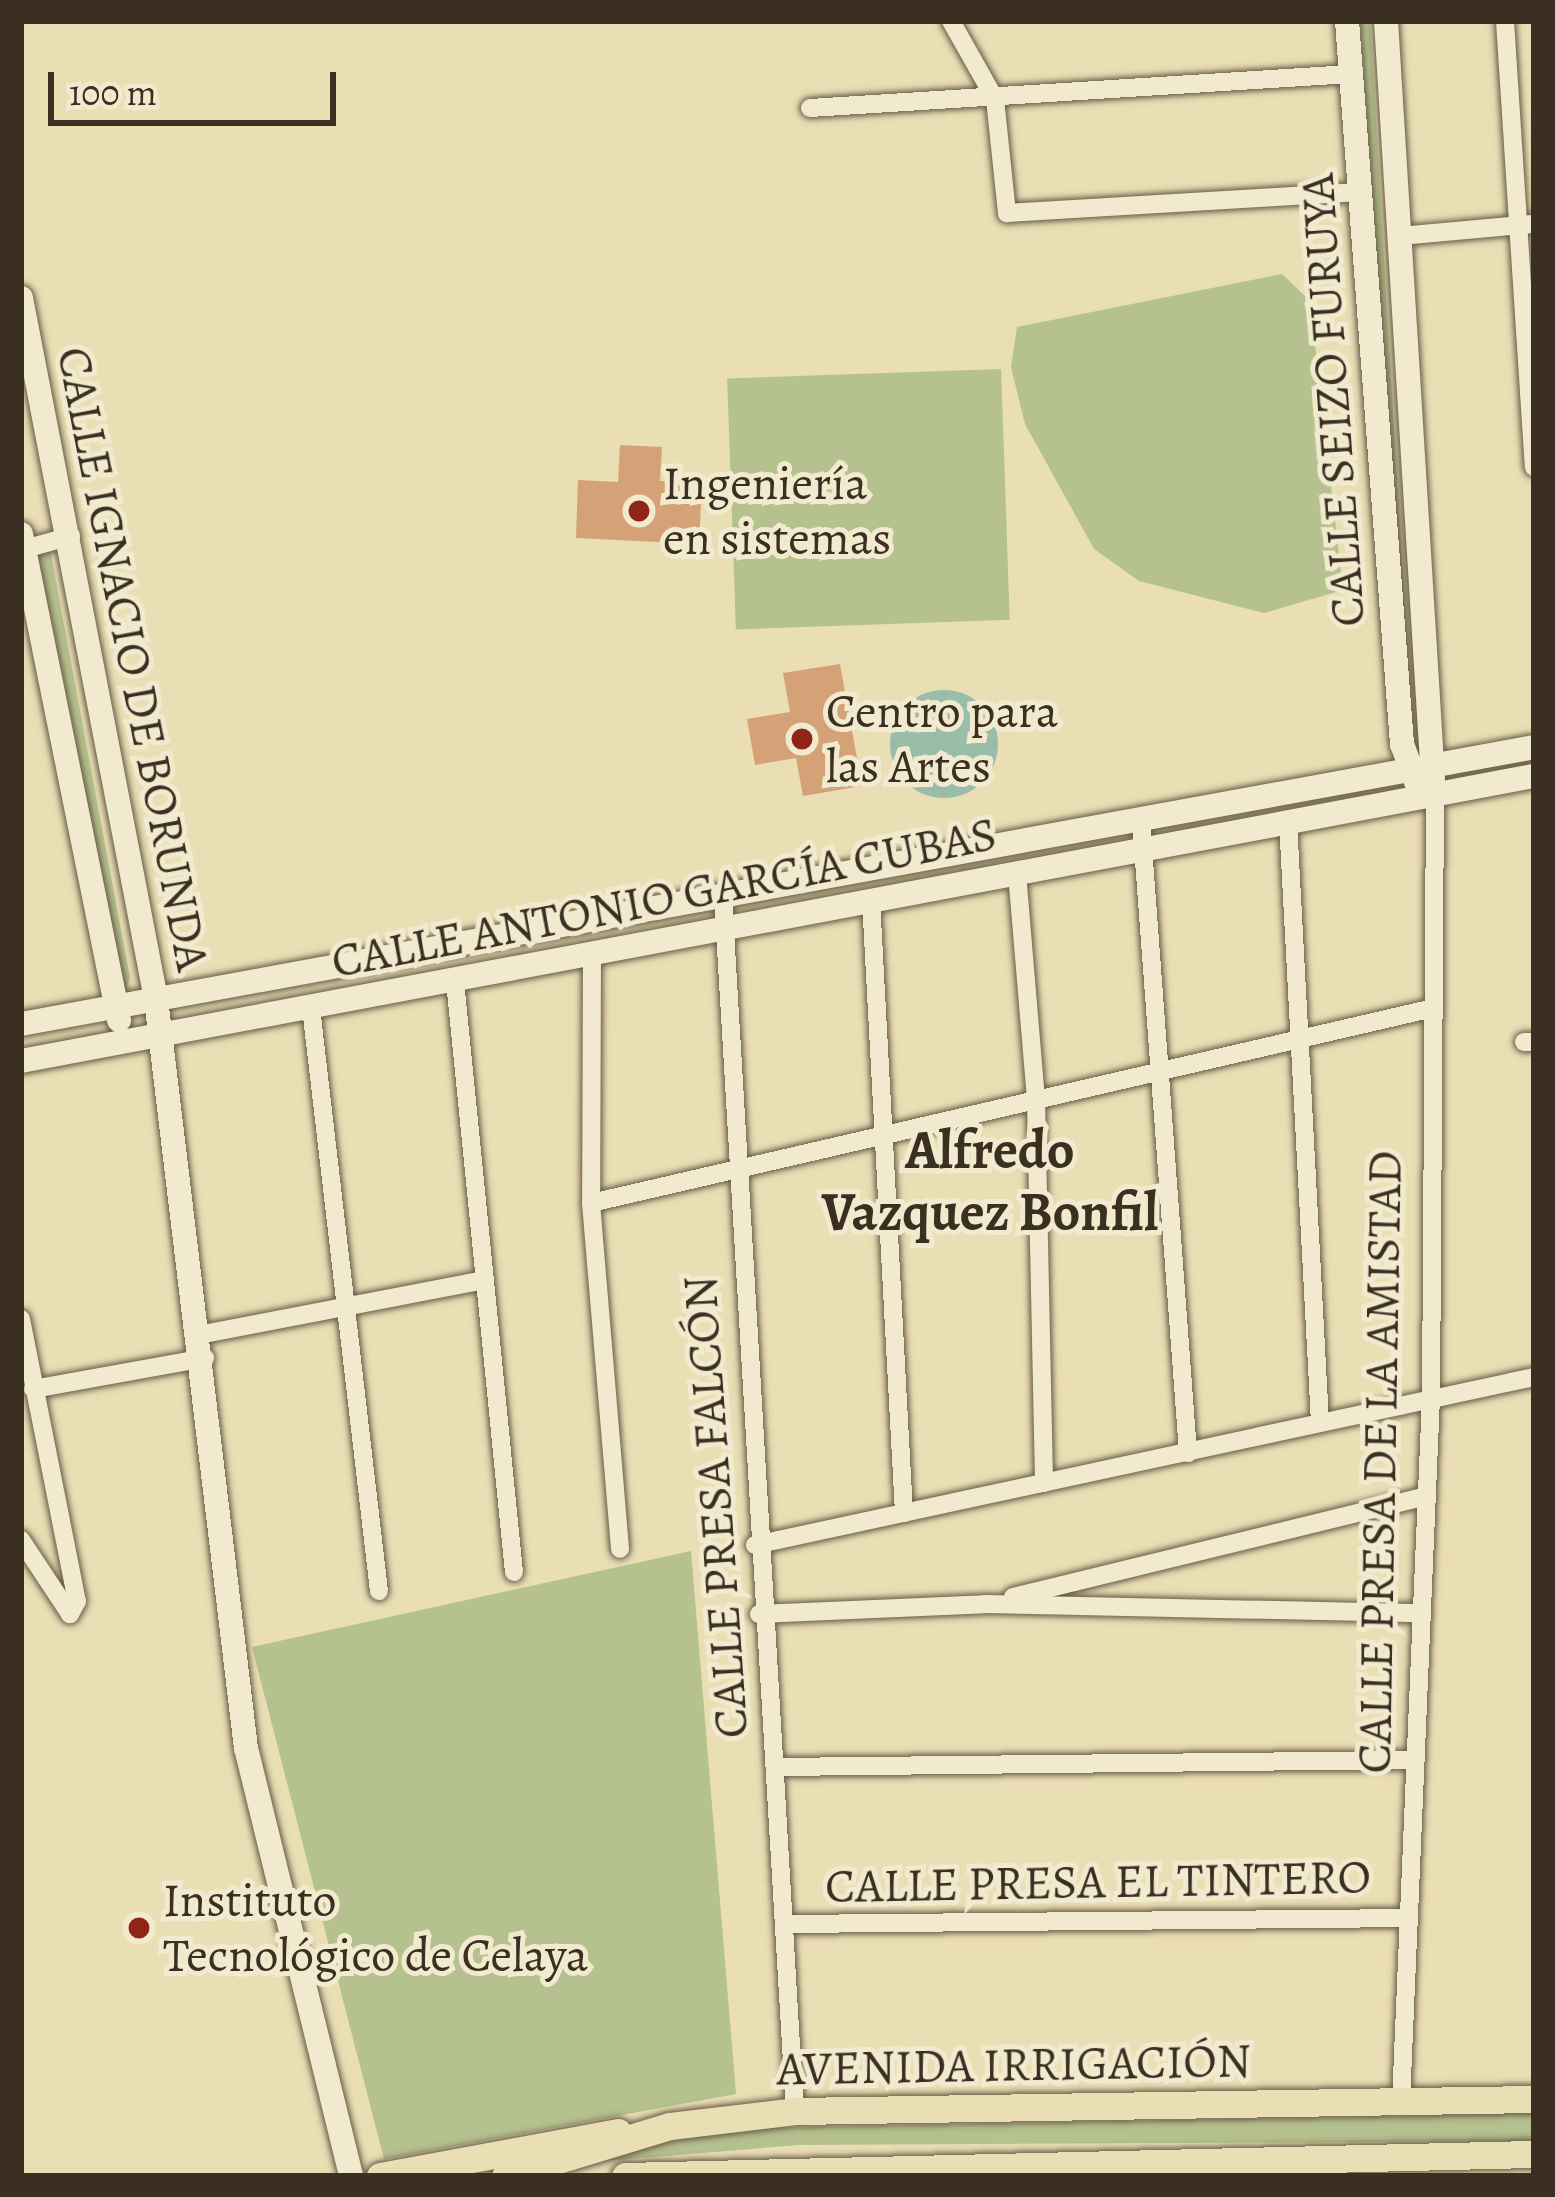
<!DOCTYPE html>
<meta charset="utf-8">
<style>
body{margin:0}
#map{position:relative;width:1555px;height:2197px;overflow:hidden;background:#eadeb5;font-family:Alegreya,serif}
div>[style]{position:absolute}
[style*='--x']{left:calc(var(--x)*1px);top:calc(var(--y)*1px);width:calc(var(--w)*1px);rotate:calc(var(--a)*1deg)}
.green>*{inset:0;background:#b5c18e;transform-origin:0 0}
.water>*{inset:0;background:#99bda8}
.round{border-radius:50%}
.building>*{inset:0;background:#d4a276}
.roads{filter:drop-shadow(0 0 3px #675b46) drop-shadow(0 0 3px #675b46)}
.street>*{height:18px;margin:-9px;padding:0 9px;transform-origin:9px;border-radius:9px;background:#f1eacf}
.secondary>*{height:24px;margin:-12px;padding:0 12px;transform-origin:12px;border-radius:12px;background:#f1eacf}
.primary>*{height:27px;margin:-13.5px;padding:0 13.5px;transform-origin:13.5px;border-radius:13.5px;background:#eadeb5}
.dots>*{width:33px;height:33px;translate:-50% -50%;box-sizing:border-box;border:6px solid #f1eacf;border-radius:50%}
span{translate:-50% -50%;white-space:nowrap;text-align:center;line-height:1.15;-webkit-text-stroke:10px #f1eacf;paint-order:stroke}
.street-label{font-size:48px;color:#3b2f21}
.poi-label{font-size:48px;color:#3b2f21}
.left{translate:0 -50%;text-align:left}
.quarter-label{font-size:54px;color:#3b2f21;font-weight:700}
.frame{position:absolute;inset:0;border:24px solid #3b2f21;pointer-events:none}
.scale{position:absolute;left:48px;top:72px;width:288px;height:54px;box-sizing:border-box;border:6px solid #3b2f21;border-top:0;padding-left:15px;font-size:36px;line-height:42px;white-space:nowrap;color:#3b2f21;-webkit-text-stroke:9px #f1eacf;paint-order:stroke}
</style>
<div id="map">
<div class="green">
<i style="clip-path:polygon(1360px 21px,1370px 21px,1413px 751px,1407px 744px)"></i>
<i style="clip-path:polygon(1282px 274px,1310px 301px,1343px 590px,1264px 613px,1139px 581px,1094px 549px,1025px 424px,1011px 367px,1017px 327px)"></i>
<i style="left:1001px;top:369px;width:251px;height:274px;rotate:88deg"></i>
<i style="clip-path:polygon(49px 544px,130px 978px,125px 991px,37px 550px)"></i>
<i style="clip-path:polygon(691px 1551px,736px 2094px,384px 2159px,252px 1647px)"></i>
<i style="clip-path:polygon(1534px 2113px,1534px 2140px,1521px 2141px,799px 2145px,593px 2162px,711px 2129px)"></i>
</div>
<div class="water">
<i class="round" style="left:890px;top:690px;width:108px;height:108px"></i>
</div>
<div class="building">
<i style="clip-path:polygon(620px 445px,662px 447px,660px 481px,702px 483px,699px 544px,576px 538px,578px 480px,618px 482px)"></i>
<i style="clip-path:polygon(840px 664px,862px 786px,803px 796px,796px 758px,755px 765px,747px 719px,790px 712px,783px 673px)"></i>
</div>
<div class="roads">
<div class="street">
<i style="--x:951;--y:21;--w:90;--a:60.6"></i>
<i style="--x:995;--y:99;--w:115;--a:84"></i>
<i style="--x:1007;--y:213;--w:353;--a:-3.4"></i>
<i style="--x:1505;--y:21;--w:447;--a:86.3"></i>
<i style="--x:810;--y:108;--w:542;--a:-3.6"></i>
<i style="--x:1401;--y:236;--w:134;--a:-5.2"></i>
<i style="--x:21;--y:550;--w:52;--a:-15.6"></i>
<i style="--x:1141;--y:820;--w:635;--a:85.75"></i>
<i style="--x:1288;--y:822;--w:601;--a:86.95"></i>
<i style="--x:1017;--y:873;--w:227;--a:85.2"></i>
<i style="--x:1036;--y:1099;--w:384;--a:88.8"></i>
<i style="--x:723;--y:897;--w:1216;--a:86.61"></i>
<i style="--x:871;--y:900;--w:614;--a:86.92"></i>
<i style="--x:592;--y:954;--w:249;--a:90.2"></i>
<i style="--x:591;--y:1203;--w:347;--a:85.2"></i>
<i style="--x:455;--y:981;--w:594;--a:84.3"></i>
<i style="--x:311;--y:1008;--w:587;--a:83.35"></i>
<i style="--x:1524;--y:1042;--w:10;--a:0"></i>
<i style="--x:591;--y:1203;--w:860;--a:-13.03"></i>
<i style="--x:21;--y:1319;--w:288;--a:78.8"></i>
<i style="--x:77;--y:1601;--w:15;--a:118"></i>
<i style="--x:70;--y:1614;--w:89;--a:-123.5"></i>
<i style="--x:204;--y:1334;--w:280;--a:-10.9"></i>
<i style="--x:33;--y:1389;--w:175;--a:-10.2"></i>
<i style="--x:755;--y:1545;--w:797;--a:-12.17"></i>
<i style="--x:1013;--y:1597;--w:426;--a:-13.7"></i>
<i style="--x:759;--y:1614;--w:226;--a:-2.5"></i>
<i style="--x:985;--y:1604;--w:437;--a:1.2"></i>
<i style="--x:775;--y:1767;--w:640;--a:-0.63"></i>
<i style="--x:788;--y:1924;--w:621;--a:-0.55"></i>
<i style="--x:1401;--y:2102;--w:705;--a:-87.56"></i>
<i style="--x:1431;--y:1398;--w:605;--a:-89.62"></i>
</div>
<div class="secondary">
<i style="--x:1347;--y:21;--w:725;--a:85.65"></i>
<i style="--x:1402;--y:744;--w:40;--a:69.8"></i>
<i style="--x:1386;--y:21;--w:759;--a:86.45"></i>
<i style="--x:21;--y:298;--w:714;--a:79.1"></i>
<i style="--x:156;--y:999;--w:754;--a:83.15"></i>
<i style="--x:246;--y:1748;--w:441;--a:76.2"></i>
<i style="--x:21;--y:534;--w:496;--a:78.6"></i>
<i style="--x:21;--y:1024;--w:1538;--a:-10.37"></i>
<i style="--x:21;--y:1061;--w:1540;--a:-10.67"></i>
</div>
<div class="primary">
<i style="--x:380;--y:2176;--w:242;--a:-10.5"></i>
<i style="--x:505;--y:2176;--w:172;--a:-16.9"></i>
<i style="--x:670;--y:2126;--w:126;--a:-6.8"></i>
<i style="--x:795;--y:2111;--w:739;--a:-0.93"></i>
<i style="--x:625;--y:2176;--w:909;--a:-1.39"></i>
</div>
</div>
<div class="dots">
<i style="left:639px;top:511px;background:#8f2418"></i>
<i style="left:802px;top:739px;background:#8f2418"></i>
<i style="left:139px;top:1928px;background:#8f2418"></i>
</div>
<div class="street-label">
<span style="left:1333px;top:400px;rotate:-94deg">CALLE SEIZO FURUYA</span>
<span style="left:133px;top:659px;rotate:79deg">CALLE IGNACIO DE BORUNDA</span>
<span style="left:664px;top:898px;rotate:-11deg">CALLE ANTONIO GARCÍA CUBAS</span>
<span style="left:1380px;top:1462px;rotate:-89deg">CALLE PRESA DE LA AMISTAD</span>
<span style="left:716px;top:1507px;rotate:-94deg">CALLE PRESA FALCÓN</span>
<span style="left:1098px;top:1882px;rotate:-1deg">CALLE PRESA EL TINTERO</span>
<span style="left:1014px;top:2065px;rotate:-1deg">AVENIDA IRRIGACIÓN</span>
</div>
<div class="poi-label">
<span class="left" style="left:663px;top:511px">Ingeniería<br>en sistemas</span>
<span class="left" style="left:826px;top:739px">Centro para<br>las Artes</span>
<span class="left" style="left:163px;top:1928px">Instituto<br>Tecnológico de Celaya</span>
</div>
<div class="quarter-label">
<span style="left:990px;top:1181px">Alfredo<br>Vazquez Bonfil</span>
</div>
<div class="frame"></div>
<div class="scale">100 m</div>
</div>
